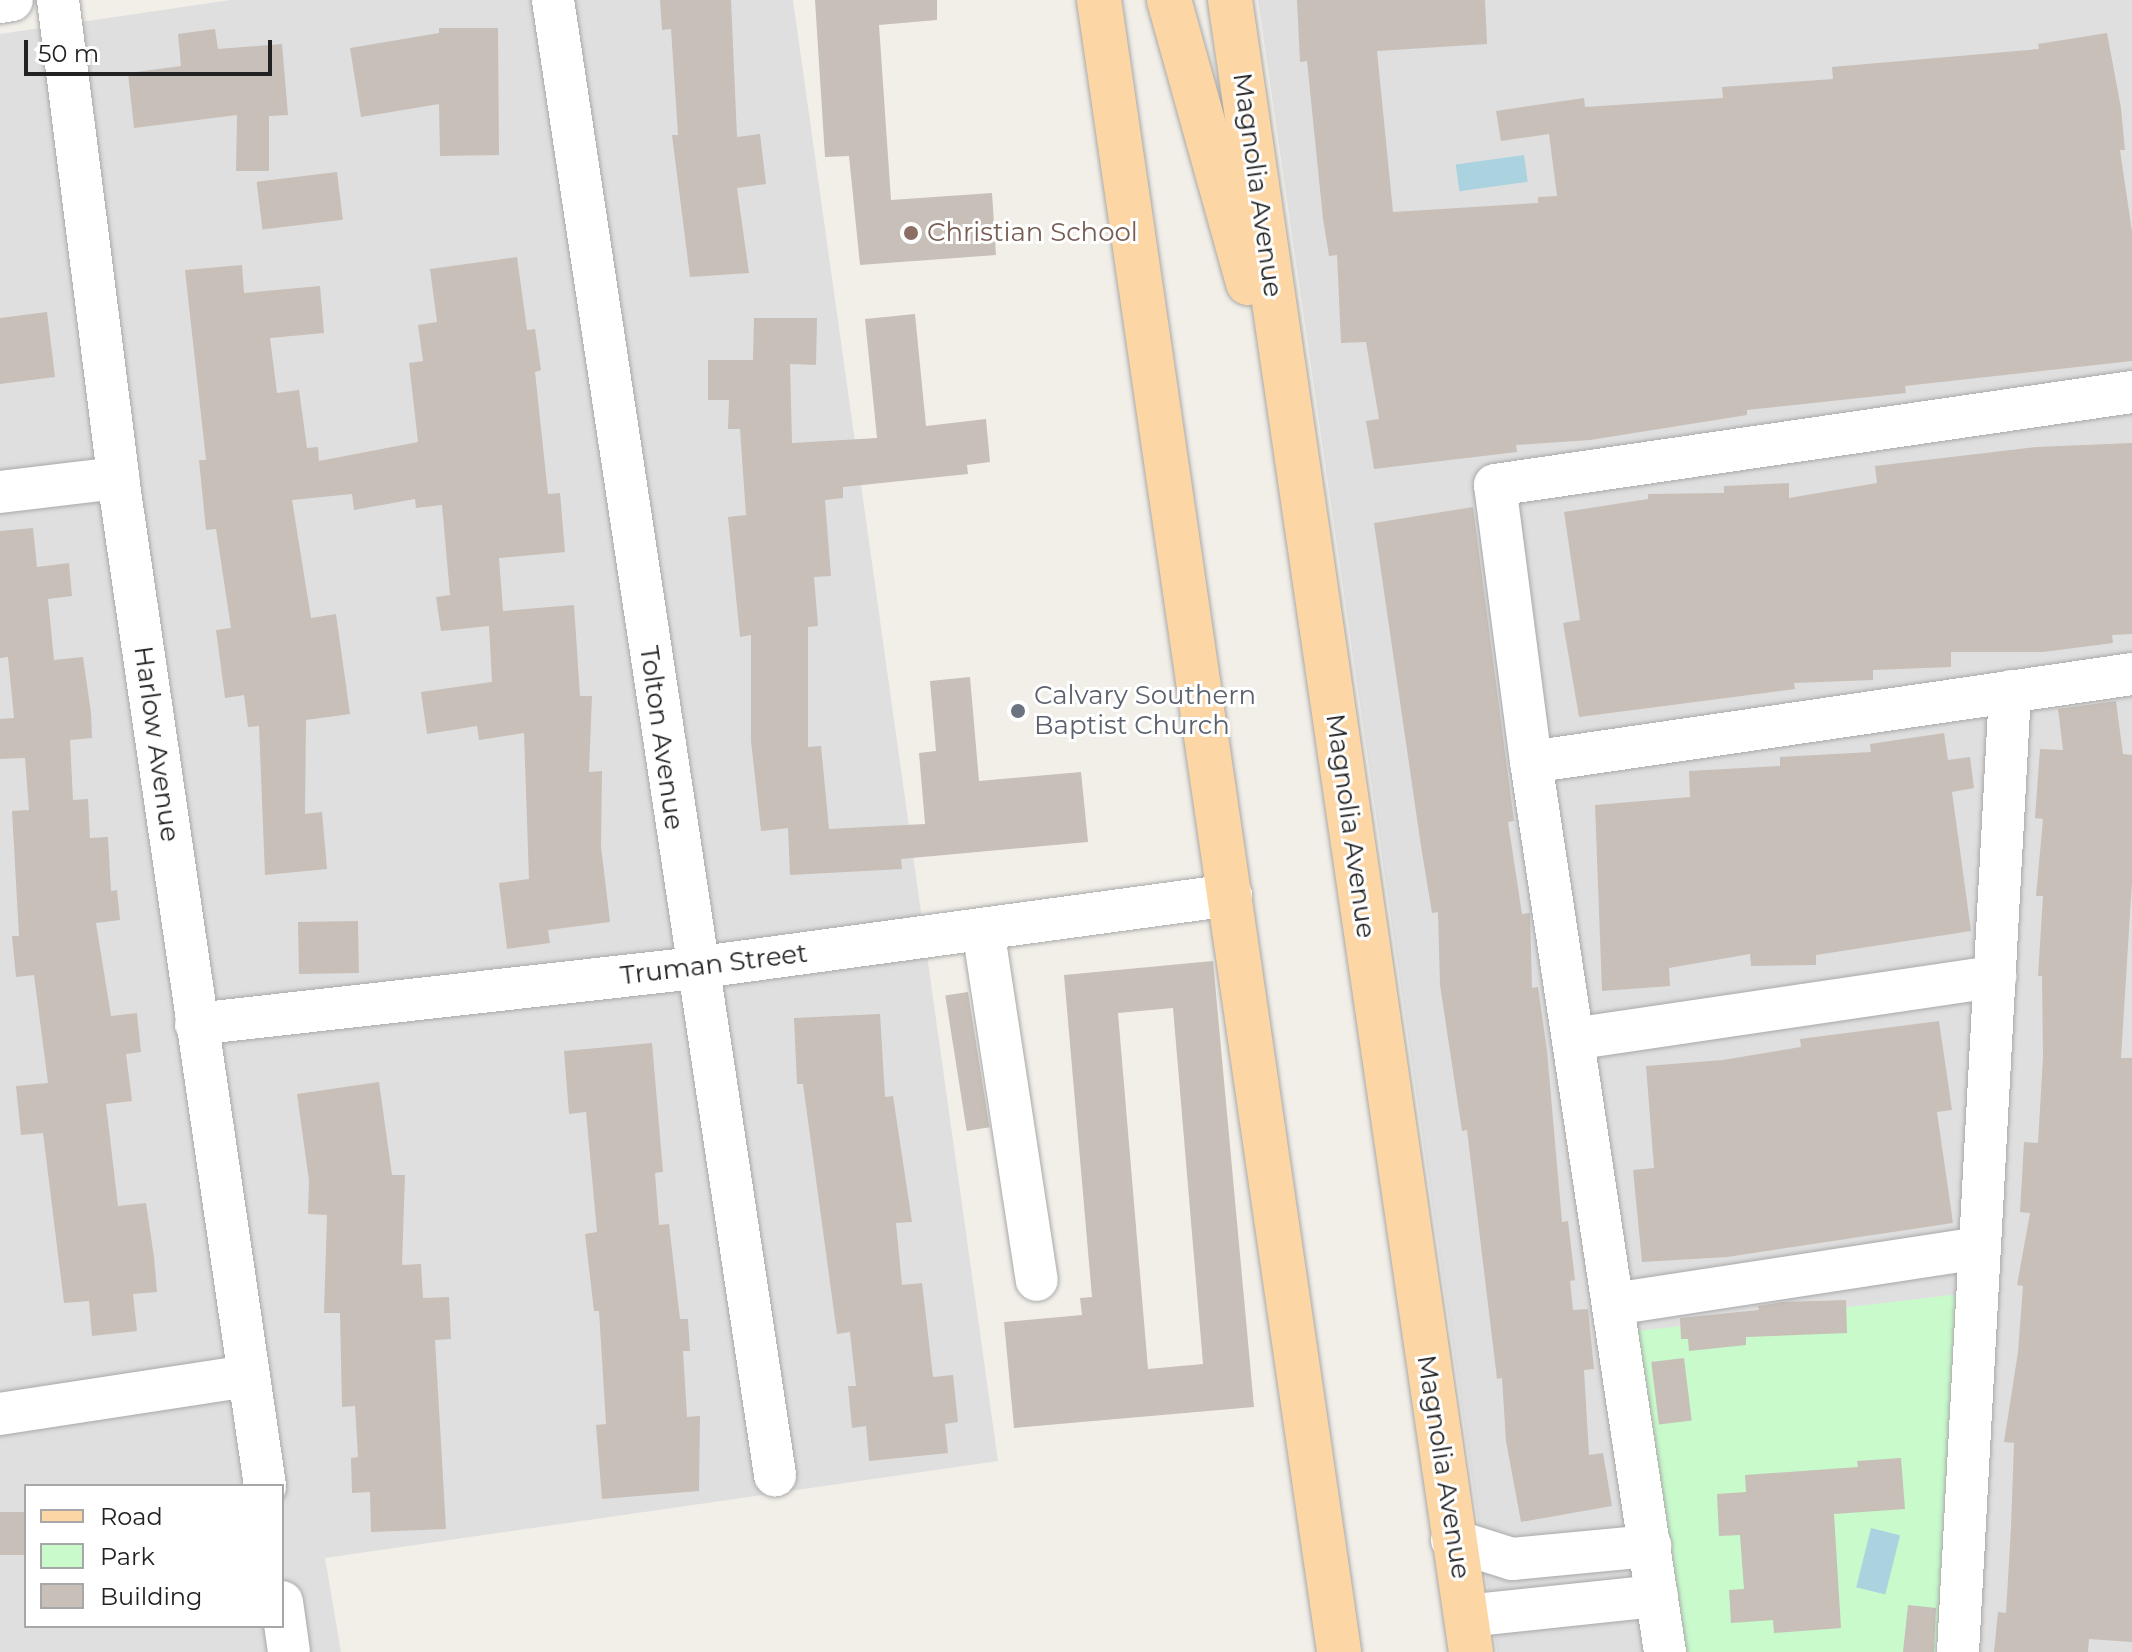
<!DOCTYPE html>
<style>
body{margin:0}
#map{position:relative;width:2132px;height:1652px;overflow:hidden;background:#f2efe9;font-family:Montserrat,sans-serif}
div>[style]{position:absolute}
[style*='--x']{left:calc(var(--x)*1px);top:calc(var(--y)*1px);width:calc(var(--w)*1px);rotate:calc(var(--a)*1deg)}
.residential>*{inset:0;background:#e0dfdf}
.park>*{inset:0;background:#c8facc}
.water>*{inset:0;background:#aad3df;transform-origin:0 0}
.building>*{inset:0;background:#c7bfb8;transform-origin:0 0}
.roads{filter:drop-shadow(0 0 2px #a9a9a9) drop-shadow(0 0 2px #a9a9a9)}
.minor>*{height:42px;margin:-21px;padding:0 21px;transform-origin:21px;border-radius:21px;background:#fff}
.major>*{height:44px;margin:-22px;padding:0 22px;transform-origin:22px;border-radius:22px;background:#fcd6a4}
.dots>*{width:22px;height:22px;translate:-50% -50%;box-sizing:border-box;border:4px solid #fff;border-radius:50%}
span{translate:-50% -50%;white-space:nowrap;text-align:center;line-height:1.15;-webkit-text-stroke:6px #fff;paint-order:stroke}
.street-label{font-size:26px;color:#222}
.education-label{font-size:26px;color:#785e54}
.left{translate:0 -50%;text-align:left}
.worship-label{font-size:26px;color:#5b616d}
.legend{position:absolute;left:24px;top:1484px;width:260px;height:144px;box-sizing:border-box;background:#fff;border:2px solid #a7a7a7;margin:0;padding:10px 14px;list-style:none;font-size:24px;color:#222}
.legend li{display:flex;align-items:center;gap:16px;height:40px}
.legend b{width:40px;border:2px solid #a7a7a7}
.scale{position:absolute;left:24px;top:40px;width:248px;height:36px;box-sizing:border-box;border:4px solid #222;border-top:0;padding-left:10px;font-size:24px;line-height:28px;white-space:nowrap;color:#222;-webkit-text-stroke:6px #fff;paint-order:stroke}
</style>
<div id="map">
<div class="residential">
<i style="clip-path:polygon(evenodd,230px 0,793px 0,998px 1461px,325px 1558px,341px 1652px,0 1652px,0 34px,230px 0,26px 1486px,282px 1486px,282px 1626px,26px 1626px,26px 1486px)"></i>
<i style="clip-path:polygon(1258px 0,2132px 0,2132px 1652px,1497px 1652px)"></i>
</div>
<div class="park">
<i style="clip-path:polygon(1961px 1294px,1941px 1652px,1681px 1652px,1637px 1331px)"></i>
</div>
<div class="water">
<i style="left:1524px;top:155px;width:27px;height:69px;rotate:82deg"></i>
<i style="left:1871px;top:1528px;width:30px;height:61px;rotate:14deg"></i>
</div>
<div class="building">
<i style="clip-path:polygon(660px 0,731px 0,737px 137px,760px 134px,766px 184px,737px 188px,749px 273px,690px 277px,672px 135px,678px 135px,671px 29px,662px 30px)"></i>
<i style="clip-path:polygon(815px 0,937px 0,937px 20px,879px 25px,891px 200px,992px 193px,996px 255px,860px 265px,849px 156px,825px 157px)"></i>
<i style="clip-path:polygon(1297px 0,1485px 0,1487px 44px,1377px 51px,1393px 212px,1538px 203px,1538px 197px,1557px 196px,1549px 134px,1501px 141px,1496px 111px,1584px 98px,1585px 107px,1723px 98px,1722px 87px,1833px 79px,1832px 67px,2039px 49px,2038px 44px,2107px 33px,2121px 108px,2125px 150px,2120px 150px,2132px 232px,2132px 361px,1905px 386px,1906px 393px,1747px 410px,1747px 415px,1590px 440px,1516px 445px,1517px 452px,1374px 469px,1366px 421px,1379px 419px,1366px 342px,1341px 343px,1337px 255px,1329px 256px,1323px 219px,1307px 61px,1300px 62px)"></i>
<i style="clip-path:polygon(439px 28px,498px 28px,499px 155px,440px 156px,439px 104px,361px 117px,350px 48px,439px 33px)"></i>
<i style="clip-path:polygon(215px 29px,218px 49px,282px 44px,288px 115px,269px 116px,269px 171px,236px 171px,237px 115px,134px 128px,128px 73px,181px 66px,178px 34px)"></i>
<i style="left:337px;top:172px;width:48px;height:81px;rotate:83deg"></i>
<i style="clip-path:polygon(517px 257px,527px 330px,535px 329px,541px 370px,535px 372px,548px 494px,560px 493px,565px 552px,499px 558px,503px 611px,574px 605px,580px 696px,592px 696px,589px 772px,602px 771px,601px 846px,610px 922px,548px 930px,550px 943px,507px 949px,499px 883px,529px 879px,524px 733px,479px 740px,477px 726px,427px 734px,421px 692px,492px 682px,489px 626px,441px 631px,436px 597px,450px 595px,442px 505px,416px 508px,415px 499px,354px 510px,352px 494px,292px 500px,311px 618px,336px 614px,350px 714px,306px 720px,305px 814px,322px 812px,327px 869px,265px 875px,259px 726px,248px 727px,244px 695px,225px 698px,216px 630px,231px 628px,216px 529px,206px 530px,199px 460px,206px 460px,185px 270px,242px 265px,244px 293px,320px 286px,324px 333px,270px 338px,277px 393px,299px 390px,307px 448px,318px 447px,319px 461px,418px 442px,409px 363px,423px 361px,418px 325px,437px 322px,430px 269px)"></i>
<i style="clip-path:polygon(47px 312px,55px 377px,0 384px,0 318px)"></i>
<i style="clip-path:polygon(915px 314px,926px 426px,986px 419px,990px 462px,967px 465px,968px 474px,843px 487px,843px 498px,825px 500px,831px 576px,814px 577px,818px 626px,808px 627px,808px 747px,821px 746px,829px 829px,925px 824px,919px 753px,936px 751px,930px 681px,970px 677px,979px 781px,1081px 772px,1088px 842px,901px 859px,902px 869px,790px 875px,788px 828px,761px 831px,751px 741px,751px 635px,740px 637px,728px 517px,746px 515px,740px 429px,728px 429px,729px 400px,708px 400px,708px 360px,753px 360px,754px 318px,817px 318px,816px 365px,790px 364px,792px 443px,877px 438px,865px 319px)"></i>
<i style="clip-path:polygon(2132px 443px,2132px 634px,2112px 635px,2113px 643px,2043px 652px,1951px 652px,1951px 667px,1873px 670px,1873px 680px,1794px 683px,1795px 689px,1579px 717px,1563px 623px,1580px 620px,1564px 512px,1648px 499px,1648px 494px,1724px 493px,1724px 486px,1789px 483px,1789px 498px,1877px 483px,1875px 466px,2036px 447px)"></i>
<i style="clip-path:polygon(1473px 507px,1514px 821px,1508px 822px,1522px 914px,1530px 913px,1532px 988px,1538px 987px,1547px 1051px,1562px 1222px,1568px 1221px,1575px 1280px,1570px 1281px,1573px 1310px,1588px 1309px,1594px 1369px,1584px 1370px,1589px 1455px,1603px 1453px,1612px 1506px,1521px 1522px,1506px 1441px,1502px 1378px,1497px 1379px,1467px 1130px,1462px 1131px,1440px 985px,1438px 912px,1432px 913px,1421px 846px,1374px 523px)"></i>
<i style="clip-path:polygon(33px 528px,37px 567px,69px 563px,72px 596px,48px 599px,54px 660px,83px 657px,91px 713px,92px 738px,70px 740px,73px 800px,88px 799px,90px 838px,108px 837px,111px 891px,117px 890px,120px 920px,96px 923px,111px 1016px,137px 1013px,141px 1052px,126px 1054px,132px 1101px,106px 1104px,118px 1206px,146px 1203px,154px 1257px,157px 1292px,133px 1294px,137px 1331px,92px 1336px,89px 1301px,64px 1303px,43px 1133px,21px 1135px,16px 1086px,48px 1083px,34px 975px,16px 977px,12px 936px,19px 936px,12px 811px,29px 810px,25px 758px,0 759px,0 719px,14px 718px,8px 657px,0 658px,0 531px)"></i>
<i style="clip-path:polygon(2116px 701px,2123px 754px,2132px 755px,2132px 881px,2121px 1058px,2132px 1058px,2132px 1642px,2089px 1639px,2088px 1652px,1994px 1652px,1998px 1612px,2006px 1613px,2011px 1527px,2014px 1443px,2004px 1442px,2018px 1352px,2023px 1286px,2017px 1285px,2030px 1213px,2020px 1212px,2024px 1142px,2038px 1143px,2043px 1057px,2042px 976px,2038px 976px,2043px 896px,2036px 896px,2043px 819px,2035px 818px,2040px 749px,2063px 750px,2058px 709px)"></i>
<i style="clip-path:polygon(1944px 733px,1948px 760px,1970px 757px,1974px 788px,1952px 792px,1971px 931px,1816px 955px,1816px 965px,1751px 966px,1750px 954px,1669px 968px,1670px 986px,1602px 991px,1595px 805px,1690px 797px,1689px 771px,1780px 766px,1780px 757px,1871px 752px,1870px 744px)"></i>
<i style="left:358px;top:921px;width:52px;height:60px;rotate:89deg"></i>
<i style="clip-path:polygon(evenodd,1213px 961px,1254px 1407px,1014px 1428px,1004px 1322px,1082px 1315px,1080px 1298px,1092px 1297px,1064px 975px,1213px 961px,1173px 1008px,1203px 1364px,1148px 1369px,1118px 1013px,1173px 1008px)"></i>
<i style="left:968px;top:992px;width:137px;height:23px;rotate:81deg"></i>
<i style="clip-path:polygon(880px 1014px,885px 1097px,893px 1096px,912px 1222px,896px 1223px,902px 1285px,922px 1283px,933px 1377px,953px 1375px,958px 1422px,945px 1424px,948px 1453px,869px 1461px,866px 1426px,852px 1428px,848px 1386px,856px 1386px,850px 1332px,837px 1334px,803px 1084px,797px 1084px,794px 1018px)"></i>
<i style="clip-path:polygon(1939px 1021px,1952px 1110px,1937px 1112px,1953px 1223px,1727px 1257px,1642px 1262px,1633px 1170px,1654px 1168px,1646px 1066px,1723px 1060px,1801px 1047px,1800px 1039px)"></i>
<i style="clip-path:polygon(652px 1043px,663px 1172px,655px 1173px,659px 1225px,669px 1224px,680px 1319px,688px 1319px,690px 1351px,683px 1351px,687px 1417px,700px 1416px,699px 1491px,602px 1499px,596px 1425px,606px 1424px,599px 1311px,594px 1311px,585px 1234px,597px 1232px,586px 1112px,569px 1114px,564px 1051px)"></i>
<i style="clip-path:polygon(379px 1082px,392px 1175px,405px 1175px,402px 1265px,421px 1264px,423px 1298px,449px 1297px,451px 1339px,435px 1340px,446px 1529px,371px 1532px,370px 1492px,352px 1493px,351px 1458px,358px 1457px,355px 1406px,342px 1407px,340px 1313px,324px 1313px,327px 1215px,308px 1214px,309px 1181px,297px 1094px)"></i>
<i style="clip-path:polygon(1846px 1300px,1847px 1333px,1746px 1337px,1746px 1345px,1689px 1351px,1688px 1339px,1681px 1339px,1680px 1318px,1759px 1310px,1758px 1306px,1783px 1302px)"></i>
<i style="left:1684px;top:1358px;width:63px;height:33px;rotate:83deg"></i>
<i style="clip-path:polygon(1901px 1458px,1905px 1509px,1834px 1514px,1841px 1628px,1774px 1633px,1773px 1620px,1731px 1623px,1729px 1590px,1744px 1589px,1740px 1535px,1719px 1536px,1717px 1494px,1746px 1492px,1745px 1475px,1858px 1467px,1857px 1461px)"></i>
<i style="left:26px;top:1512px;width:43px;height:26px;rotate:90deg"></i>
<i style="clip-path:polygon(1908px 1605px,1936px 1608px,1934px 1652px,1903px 1652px)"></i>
</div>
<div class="roads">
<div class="minor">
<i style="--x:58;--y:0;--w:482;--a:82.8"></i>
<i style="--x:118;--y:478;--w:1019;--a:81.7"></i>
<i style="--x:553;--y:0;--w:1492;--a:81.44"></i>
<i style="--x:0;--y:2;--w:12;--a:-9"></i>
<i style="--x:0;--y:492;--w:119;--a:-6.8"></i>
<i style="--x:1531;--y:762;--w:607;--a:-8.33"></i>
<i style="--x:983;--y:929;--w:355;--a:81.3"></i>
<i style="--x:196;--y:1024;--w:502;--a:-6.4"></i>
<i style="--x:695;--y:968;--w:541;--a:-7.76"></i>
<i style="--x:1573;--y:1039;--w:427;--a:-8.4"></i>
<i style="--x:1613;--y:1304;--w:371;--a:-8.7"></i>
<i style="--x:0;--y:1414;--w:251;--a:-8.7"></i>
<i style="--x:1452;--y:1540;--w:63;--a:17.6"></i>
<i style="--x:1512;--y:1559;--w:139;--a:-5.4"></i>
<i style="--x:282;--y:1602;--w:50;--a:82"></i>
<i style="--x:1466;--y:1616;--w:192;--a:-6"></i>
<i style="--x:1665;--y:1652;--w:900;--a:-98.56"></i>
<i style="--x:1531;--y:762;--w:279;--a:-97.4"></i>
<i style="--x:1495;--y:485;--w:644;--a:-8.31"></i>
<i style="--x:1958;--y:1652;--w:962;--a:-86.9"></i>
</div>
<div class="major">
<i style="--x:1099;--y:0;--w:1669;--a:81.73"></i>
<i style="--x:1169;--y:0;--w:294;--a:74.4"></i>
<i style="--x:1230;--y:0;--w:1669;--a:81.7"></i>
</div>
</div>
<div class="dots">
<i style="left:911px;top:233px;background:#8d6e63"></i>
<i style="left:1018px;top:711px;background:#6b7280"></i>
</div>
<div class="street-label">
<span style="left:1257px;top:185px;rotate:82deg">Magnolia Avenue</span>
<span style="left:661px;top:738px;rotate:82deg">Tolton Avenue</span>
<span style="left:156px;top:744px;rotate:82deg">Harlow Avenue</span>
<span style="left:1350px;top:826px;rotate:82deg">Magnolia Avenue</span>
<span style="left:714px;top:965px;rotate:-7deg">Truman Street</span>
<span style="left:1443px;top:1467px;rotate:81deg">Magnolia Avenue</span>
</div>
<div class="education-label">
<span class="left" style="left:927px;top:233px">Christian School</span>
</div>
<div class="worship-label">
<span class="left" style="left:1034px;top:711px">Calvary Southern<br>Baptist Church</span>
</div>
<ul class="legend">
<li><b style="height:10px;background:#fcd6a4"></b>Road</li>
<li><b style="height:22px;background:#c8facc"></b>Park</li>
<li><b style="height:22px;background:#c7bfb8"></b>Building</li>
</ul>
<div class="scale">50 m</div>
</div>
